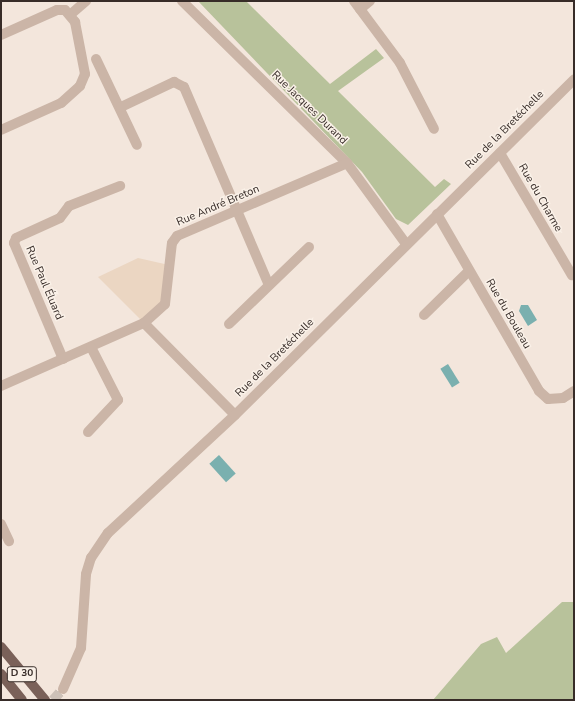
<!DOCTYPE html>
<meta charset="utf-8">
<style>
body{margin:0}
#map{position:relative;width:575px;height:701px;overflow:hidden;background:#f3e6dc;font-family:"Nunito Sans",sans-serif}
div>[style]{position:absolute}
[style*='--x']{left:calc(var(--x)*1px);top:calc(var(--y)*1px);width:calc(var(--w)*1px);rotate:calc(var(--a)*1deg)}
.green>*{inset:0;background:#b8c29b}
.plaza>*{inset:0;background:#ebd6c2}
.water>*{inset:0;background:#7ab0af;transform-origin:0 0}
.minor-tunnel>*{height:10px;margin-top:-5px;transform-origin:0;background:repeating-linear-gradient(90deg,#cdc1b8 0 10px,transparent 0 15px)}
.minor>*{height:10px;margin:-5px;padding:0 5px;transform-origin:5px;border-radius:5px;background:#cbb5a7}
.major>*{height:10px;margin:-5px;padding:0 5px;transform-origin:5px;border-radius:5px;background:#7a6159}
span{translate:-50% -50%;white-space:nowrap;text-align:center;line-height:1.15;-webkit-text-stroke:3px #faf1e8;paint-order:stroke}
.shield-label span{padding:1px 3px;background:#faf1e8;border:1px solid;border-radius:3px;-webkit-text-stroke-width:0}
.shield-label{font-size:10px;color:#372c28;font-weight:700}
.street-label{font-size:11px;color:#372c28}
.frame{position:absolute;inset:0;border:2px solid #372c28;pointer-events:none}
</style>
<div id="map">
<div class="green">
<i style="clip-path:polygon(198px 1px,246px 1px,330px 84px,376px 49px,384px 58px,338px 91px,435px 187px,444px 179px,451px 184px,408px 225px,396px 219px,362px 172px)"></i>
<i style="clip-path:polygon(562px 602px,574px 602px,574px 700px,433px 700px,481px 644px,497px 637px,506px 653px)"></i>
</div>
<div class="plaza">
<i style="clip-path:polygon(138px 258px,169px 265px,165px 304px,144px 323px,98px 277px)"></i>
</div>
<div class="water">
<i style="clip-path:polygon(521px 305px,528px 305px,537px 320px,528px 326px,519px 311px)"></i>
<i style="left:448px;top:364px;width:22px;height:9px;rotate:58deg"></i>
<i style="left:219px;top:455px;width:25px;height:13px;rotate:48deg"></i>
</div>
<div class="minor-tunnel">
<i style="--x:53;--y:700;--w:15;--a:-48"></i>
</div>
<div class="minor">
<i style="--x:182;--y:1;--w:231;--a:44.5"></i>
<i style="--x:347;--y:163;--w:100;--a:53.9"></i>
<i style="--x:354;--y:1;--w:77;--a:53.4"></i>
<i style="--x:400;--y:63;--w:74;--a:62.7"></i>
<i style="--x:360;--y:9;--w:13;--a:-39"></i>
<i style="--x:71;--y:14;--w:20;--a:-41"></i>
<i style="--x:1;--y:35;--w:61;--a:-24.1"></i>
<i style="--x:57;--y:10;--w:8;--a:0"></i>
<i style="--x:65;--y:10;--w:16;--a:50"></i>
<i style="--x:75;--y:22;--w:53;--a:79.1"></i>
<i style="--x:85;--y:74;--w:13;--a:113"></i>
<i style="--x:80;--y:86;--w:25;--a:138"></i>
<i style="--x:61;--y:103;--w:66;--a:155.8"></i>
<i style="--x:96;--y:59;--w:95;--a:64.5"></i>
<i style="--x:121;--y:107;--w:59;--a:-25.3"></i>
<i style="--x:174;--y:82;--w:11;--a:27"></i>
<i style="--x:184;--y:87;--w:215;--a:66.8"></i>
<i style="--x:500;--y:153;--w:142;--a:59.5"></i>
<i style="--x:437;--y:214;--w:204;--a:60"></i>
<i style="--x:539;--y:391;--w:12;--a:42"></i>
<i style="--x:548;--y:399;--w:15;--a:-4"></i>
<i style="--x:563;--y:398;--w:13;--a:-32"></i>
<i style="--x:424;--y:315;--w:63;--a:-44.4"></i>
<i style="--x:144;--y:323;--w:129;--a:45.3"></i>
<i style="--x:229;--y:324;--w:111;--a:-43.9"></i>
<i style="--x:63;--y:359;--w:126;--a:-112.9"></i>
<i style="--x:14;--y:243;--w:5;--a:-68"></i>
<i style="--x:16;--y:238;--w:48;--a:-24.4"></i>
<i style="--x:60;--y:218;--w:15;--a:-53"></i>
<i style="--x:69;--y:206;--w:55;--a:-21.4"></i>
<i style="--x:1;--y:386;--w:156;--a:-23.8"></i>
<i style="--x:144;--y:323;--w:28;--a:-42"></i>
<i style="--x:165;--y:304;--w:61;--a:-83.5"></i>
<i style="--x:172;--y:243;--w:9;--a:-54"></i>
<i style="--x:177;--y:236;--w:185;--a:-23.2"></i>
<i style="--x:88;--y:432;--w:44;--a:-46.8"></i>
<i style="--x:118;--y:400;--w:59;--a:-117"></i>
<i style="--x:1;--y:524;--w:19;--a:65"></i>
<i style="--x:63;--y:689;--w:45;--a:-66.3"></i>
<i style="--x:81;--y:648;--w:74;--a:-86.1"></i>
<i style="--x:86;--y:574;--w:17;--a:-73"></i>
<i style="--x:91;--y:558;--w:30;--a:-56"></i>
<i style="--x:108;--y:533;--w:173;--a:-42.9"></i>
<i style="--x:235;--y:415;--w:477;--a:-44.7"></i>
</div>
<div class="major">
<i style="--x:1;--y:647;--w:69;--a:50.3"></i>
<i style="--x:1;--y:674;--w:33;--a:51"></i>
</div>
<div class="shield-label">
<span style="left:22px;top:674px">D 30</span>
</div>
<div class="street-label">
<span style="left:309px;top:108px;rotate:44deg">Rue Jacques Durand</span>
<span style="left:505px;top:130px;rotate:-45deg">Rue de la Bretéchelle</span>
<span style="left:540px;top:198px;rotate:60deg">Rue du Charme</span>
<span style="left:218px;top:206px;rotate:-23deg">Rue André Breton</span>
<span style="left:44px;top:283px;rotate:67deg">Rue Paul Éluard</span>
<span style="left:508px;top:314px;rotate:60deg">Rue du Bouleau</span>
<span style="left:275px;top:358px;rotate:-45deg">Rue de la Bretéchelle</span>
</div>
<div class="frame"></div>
</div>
